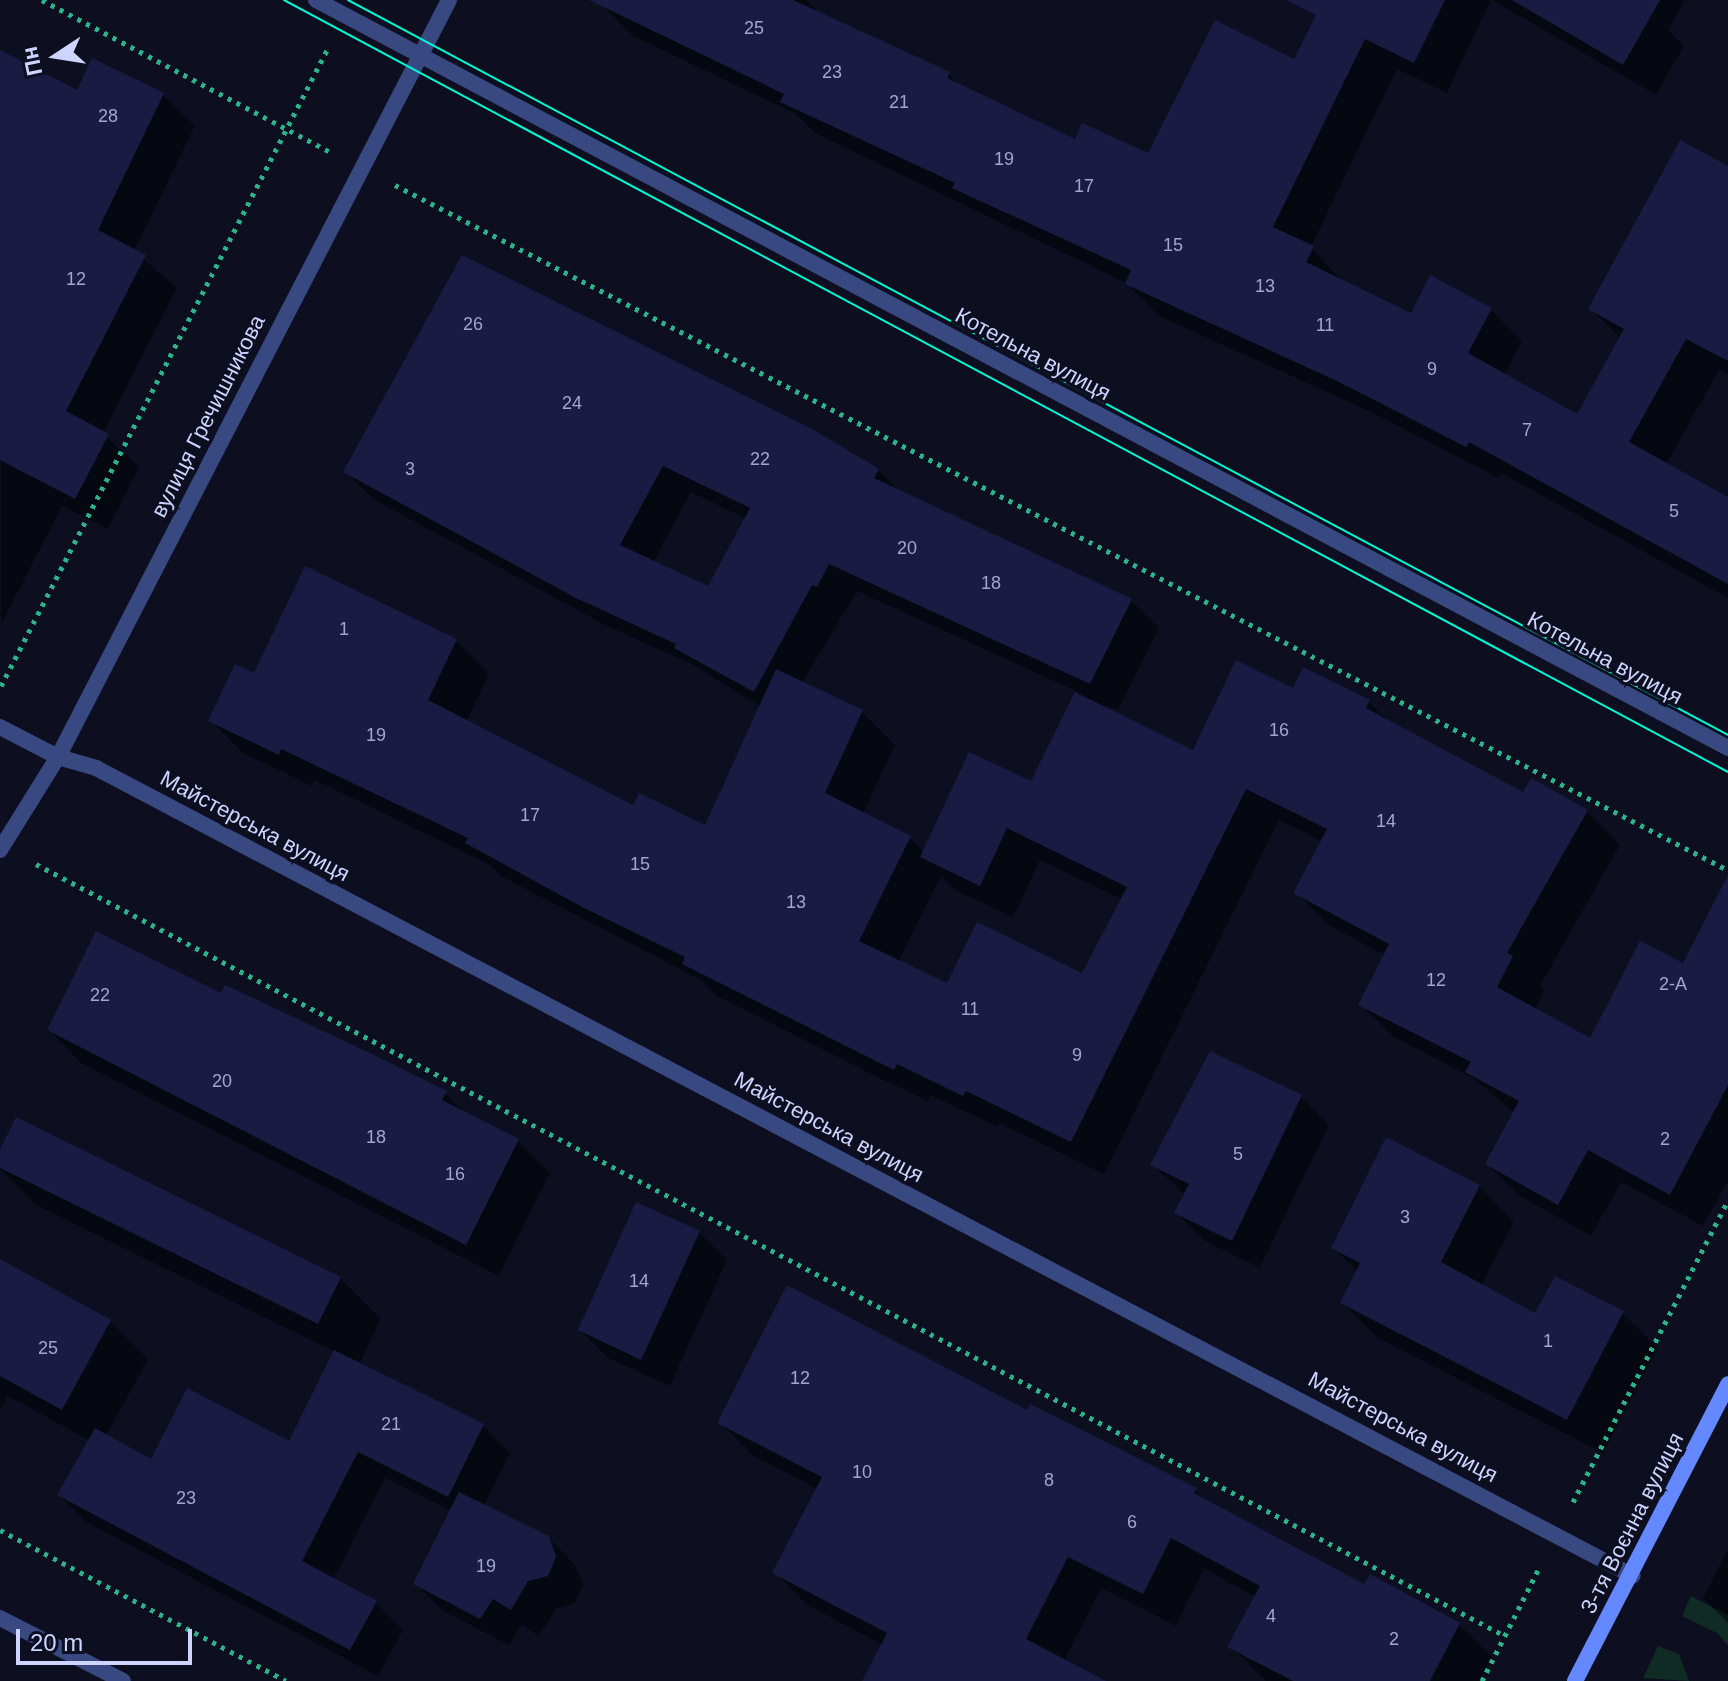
<!DOCTYPE html>
<meta charset="utf-8">
<style>
body{margin:0}
#map{position:relative;width:1728px;height:1681px;overflow:hidden;background:#0d0f21;font-family:Arial,sans-serif}
div>[style]{position:absolute}
.green>*{inset:0;background:#102b23}
.shadow>*{inset:0;background:#0007}
.building>*{inset:0;background:#191b42}
.path>*{height:5px;margin-top:-2.5px;transform-origin:0;background:repeating-linear-gradient(90deg,#2db388 0 4px,transparent 0 10px)}
.minor>*{height:16px;margin:-8px;padding:0 8px;transform-origin:8px;border-radius:8px;background:#384880}
.tertiary>*{height:16px;margin:-8px;padding:0 8px;transform-origin:8px;border-radius:8px;background:#384880}
.secondary>*{height:16px;margin:-8px;padding:0 8px;transform-origin:8px;border-radius:8px;background:#6488ff}
.tram>*{height:2px;margin:-1px;padding:0 1px;transform-origin:1px;border-radius:1px;background:#00f8d0}
span{translate:-50% -50%;white-space:nowrap;text-align:center;line-height:1.15;-webkit-text-stroke:7px #0d0f21;paint-order:stroke}
.number-label{font-size:18px;color:#a0a6d0}
.number-label span{-webkit-text-stroke-width:0}
.street-label{font-size:22px;color:#cdd4ff}
.north{position:absolute;left:16px;top:16px;width:80px;height:80px;-webkit-text-stroke:6px #0d0f21;paint-order:stroke;rotate:258deg;font-size:22px;font-weight:700;line-height:32px;text-align:center;color:#cdd4ff}
.north::after{content:'';display:block;margin:auto;width:28px;height:36px;background:#cdd4ff;clip-path:polygon(50% 0,100% 100%,50% 72%,0 100%)}
.scale{position:absolute;left:16px;top:1629px;width:176px;height:36px;box-sizing:border-box;border:4px solid #cdd4ff;border-top:0;padding-left:10px;font-size:24px;line-height:28px;white-space:nowrap;color:#cdd4ff;-webkit-text-stroke:6px #0d0f21;paint-order:stroke}
</style>
<div id="map">
<div class="green">
<i style="clip-path:polygon(1691px 1596px,1728px 1615px,1728px 1645px,1717px 1633px,1682px 1616px)"></i>
<i style="clip-path:polygon(1658px 1646px,1679px 1654px,1689px 1681px,1643px 1678px)"></i>
</div>
<div class="shadow">
<i style="clip-path:polygon(603px 0,806px 0,822px 16px,949px 74px,961px 87px,1076px 142px,1149px 156px,1295px 62px,1325px 0,1491px 0,1447px 93px,1397px 69px,1311px 247px,1343px 282px,1411px 315px,1490px 309px,1522px 341px,1504px 376px,1578px 417px,1621px 339px,1591px 309px,1728px 168px,1728px 375px,1719px 370px,1666px 465px,1728px 499px,1728px 598px,1501px 473px,1498px 478px,1373px 413px,1159px 316px,1126px 283px,815px 133px,796px 114px,633px 36px,601px 4px)"></i>
<i style="clip-path:polygon(1492px 0,1685px 0,1668px 30px,1684px 46px,1656px 95px)"></i>
<i style="clip-path:polygon(0 52px,78px 92px,163px 95px,195px 126px,134px 251px,177px 288px,103px 433px,139px 467px,108px 529px,62px 506px,1px 625px)"></i>
<i style="clip-path:polygon(evenodd,463px 257px,878px 470px,900px 492px,1131px 600px,1159px 628px,1118px 710px,1094px 703px,1193px 753px,1294px 690px,1369px 702px,1391px 724px,1524px 795px,1532px 780px,1587px 812px,1620px 845px,1540px 986px,1544px 990px,1535px 1010px,1591px 1040px,1684px 966px,1728px 902px,1728px 1181px,1703px 1226px,1621px 1182px,1591px 1236px,1520px 1196px,1487px 1164px,1515px 1113px,1473px 1078px,1394px 1037px,1361px 1005px,1386px 956px,1329px 925px,1296px 892px,1322px 842px,1279px 820px,1104px 1174px,999px 1123px,997px 1127px,931px 1095px,928px 1101px,887px 1082px,717px 996px,701px 980px,501px 876px,490px 865px,315px 780px,312px 786px,243px 753px,210px 720px,255px 676px,456px 641px,489px 674px,466px 722px,634px 808px,706px 828px,761px 707px,695px 666px,607px 626px,373px 499px,346px 472px,463px 257px,691px 492px,747px 519px,709px 589px,653px 563px,691px 492px,463px 257px,857px 591px,1078px 692px,1032px 784px,924px 852px,910px 838px,863px 814px,895px 745px,862px 712px,802px 683px,857px 591px,463px 257px,1040px 860px,1123px 900px,1083px 976px,948px 986px,898px 962px,941px 876px,955px 890px,1013px 917px,1040px 860px)"></i>
<i style="clip-path:polygon(222px 995px,445px 1093px,468px 1116px,518px 1141px,550px 1173px,499px 1276px,81px 1063px,49px 1030px)"></i>
<i style="clip-path:polygon(1301px 1097px,1329px 1125px,1260px 1268px,1205px 1241px,1177px 1213px,1185px 1195px,1153px 1165px)"></i>
<i style="clip-path:polygon(0 1154px,340px 1278px,381px 1319px,359px 1365px,483px 1426px,510px 1453px,484px 1506px,548px 1537px,576px 1566px,583px 1586px,575px 1603px,556px 1609px,539px 1636px,522px 1625px,509px 1645px,443px 1611px,415px 1583px,452px 1511px,385px 1478px,333px 1580px,376px 1603px,403px 1630px,378px 1676px,86px 1522px,59px 1495px,90px 1441px,8px 1396px,0 1410px,0 1261px,110px 1321px,148px 1359px,106px 1436px,152px 1462px,290px 1443px,335px 1352px,36px 1205px,0 1169px)"></i>
<i style="clip-path:polygon(1479px 1186px,1514px 1222px,1481px 1286px,1536px 1316px,1622px 1313px,1658px 1348px,1603px 1453px,1378px 1338px,1343px 1303px,1358px 1272px,1333px 1248px)"></i>
<i style="clip-path:polygon(699px 1232px,727px 1260px,670px 1386px,608px 1358px,580px 1330px)"></i>
<i style="clip-path:polygon(1028px 1412px,1195px 1490px,1210px 1504px,1365px 1587px,1459px 1624px,1492px 1657px,1479px 1681px,1266px 1681px,1230px 1646px,1256px 1597px,1204px 1569px,1176px 1626px,1101px 1588px,1064px 1661px,1092px 1681px,864px 1681px,883px 1645px,807px 1605px,775px 1572px,818px 1489px,752px 1455px,720px 1422px)"></i>
<i style="clip-path:polygon(1728px 1549px,1728px 1623px,1703px 1598px)"></i>
</div>
<div class="building">
<i style="clip-path:polygon(589px 0,793px 0,950px 72px,947px 78px,1075px 139px,1082px 123px,1148px 153px,1215px 20px,1294px 59px,1316px 15px,1286px 0,1445px 0,1414px 63px,1365px 39px,1273px 227px,1314px 246px,1306px 262px,1411px 313px,1430px 275px,1492px 308px,1468px 353px,1577px 414px,1624px 329px,1588px 309px,1680px 140px,1728px 166px,1728px 361px,1686px 339px,1629px 442px,1728px 497px,1728px 584px,1469px 442px,1466px 447px,1339px 382px,1125px 284px,1131px 270px,952px 188px,955px 183px,780px 102px,784px 94px)"></i>
<i style="clip-path:polygon(1512px 0,1660px 0,1623px 65px)"></i>
<i style="clip-path:polygon(0 50px,77px 90px,92px 58px,164px 93px,98px 230px,146px 255px,66px 411px,109px 434px,75px 499px,0 460px)"></i>
<i style="clip-path:polygon(evenodd,462px 255px,812px 429px,879px 469px,874px 478px,1132px 599px,1090px 684px,829px 564px,817px 587px,812px 585px,754px 692px,674px 648px,676px 644px,576px 598px,343px 472px,462px 255px,663px 466px,750px 508px,708px 586px,620px 545px,663px 466px)"></i>
<i style="clip-path:polygon(305px 566px,457px 639px,428px 700px,633px 805px,639px 793px,705px 825px,776px 669px,863px 710px,825px 793px,911px 836px,859px 941px,947px 983px,977px 922px,1082px 973px,1127px 887px,1007px 828px,980px 886px,920px 857px,969px 752px,1031px 781px,1075px 692px,1193px 750px,1236px 660px,1293px 688px,1303px 667px,1370px 700px,1366px 708px,1523px 792px,1531px 778px,1588px 810px,1507px 953px,1513px 956px,1497px 987px,1590px 1038px,1640px 941px,1683px 963px,1728px 875px,1728px 1085px,1670px 1195px,1588px 1150px,1558px 1205px,1485px 1164px,1519px 1101px,1465px 1072px,1471px 1062px,1358px 1005px,1389px 944px,1293px 893px,1327px 829px,1246px 789px,1071px 1142px,966px 1091px,963px 1096px,897px 1064px,894px 1070px,682px 964px,685px 957px,584px 908px,465px 843px,468px 838px,281px 749px,279px 755px,208px 721px,235px 664px,254px 673px)"></i>
<i style="clip-path:polygon(96px 931px,221px 993px,225px 985px,370px 1053px,447px 1091px,442px 1100px,519px 1139px,466px 1245px,47px 1030px)"></i>
<i style="clip-path:polygon(1210px 1051px,1302px 1095px,1232px 1241px,1174px 1213px,1189px 1184px,1150px 1165px)"></i>
<i style="clip-path:polygon(16px 1117px,341px 1277px,318px 1324px,0 1168px,0 1149px)"></i>
<i style="clip-path:polygon(1386px 1137px,1480px 1185px,1441px 1262px,1535px 1313px,1555px 1276px,1624px 1311px,1567px 1420px,1340px 1303px,1360px 1263px,1331px 1248px)"></i>
<i style="clip-path:polygon(636px 1202px,700px 1231px,641px 1360px,578px 1330px)"></i>
<i style="clip-path:polygon(0 1259px,111px 1320px,62px 1410px,0 1376px)"></i>
<i style="clip-path:polygon(787px 1285px,1027px 1410px,1030px 1404px,1197px 1488px,1194px 1493px,1364px 1584px,1370px 1574px,1460px 1623px,1430px 1681px,1293px 1681px,1227px 1647px,1260px 1586px,1171px 1538px,1143px 1594px,1068px 1557px,1026px 1639px,1106px 1681px,862px 1681px,887px 1633px,772px 1573px,822px 1477px,717px 1423px)"></i>
<i style="clip-path:polygon(334px 1350px,484px 1424px,448px 1497px,358px 1452px,302px 1561px,377px 1601px,350px 1650px,57px 1495px,95px 1428px,151px 1459px,187px 1388px,289px 1441px)"></i>
<i style="clip-path:polygon(459px 1492px,549px 1536px,556px 1557px,548px 1576px,528px 1581px,511px 1610px,493px 1599px,480px 1619px,413px 1584px)"></i>
</div>
<div class="path">
<i style="left:42px;top:0;width:324px;rotate:27.8deg"></i>
<i style="left:395px;top:185px;width:1499px;rotate:27.2deg"></i>
<i style="left:1px;top:686px;width:715px;rotate:-62.86deg"></i>
<i style="left:36px;top:864px;width:1660px;rotate:27.72deg"></i>
<i style="left:1573px;top:1502px;width:339px;rotate:-62.8deg"></i>
<i style="left:0;top:1530px;width:323px;rotate:27.8deg"></i>
<i style="left:1482px;top:1681px;width:127px;rotate:-63.2deg"></i>
</div>
<div class="minor">
<i style="left:316px;top:0;width:1598px;rotate:27.91deg"></i>
<i style="left:0;top:727px;width:65px;rotate:27.3deg"></i>
<i style="left:58px;top:757px;width:40px;rotate:16deg"></i>
<i style="left:96px;top:768px;width:1736px;rotate:27.73deg"></i>
<i style="left:0;top:850px;width:110px;rotate:-58.1deg"></i>
<i style="left:58px;top:757px;width:852px;rotate:-62.68deg"></i>
</div>
<div class="tertiary">
<i style="left:0;top:1618px;width:138px;rotate:27.1deg"></i>
</div>
<div class="secondary">
<i style="left:1575px;top:1681px;width:334px;rotate:-62.7deg"></i>
</div>
<div class="tram">
<i style="left:284px;top:0;width:1637px;rotate:28.13deg"></i>
<i style="left:348px;top:0;width:1564px;rotate:28.04deg"></i>
</div>
<div class="number-label">
<span style="left:754px;top:28px">25</span>
<span style="left:832px;top:72px">23</span>
<span style="left:899px;top:102px">21</span>
<span style="left:108px;top:116px">28</span>
<span style="left:1004px;top:159px">19</span>
<span style="left:1084px;top:186px">17</span>
<span style="left:1173px;top:245px">15</span>
<span style="left:76px;top:279px">12</span>
<span style="left:1265px;top:286px">13</span>
<span style="left:473px;top:324px">26</span>
<span style="left:1325px;top:325px">11</span>
<span style="left:1432px;top:369px">9</span>
<span style="left:572px;top:403px">24</span>
<span style="left:1527px;top:430px">7</span>
<span style="left:760px;top:459px">22</span>
<span style="left:410px;top:469px">3</span>
<span style="left:1674px;top:511px">5</span>
<span style="left:907px;top:548px">20</span>
<span style="left:991px;top:583px">18</span>
<span style="left:344px;top:629px">1</span>
<span style="left:1279px;top:730px">16</span>
<span style="left:376px;top:735px">19</span>
<span style="left:530px;top:815px">17</span>
<span style="left:1386px;top:821px">14</span>
<span style="left:640px;top:864px">15</span>
<span style="left:796px;top:902px">13</span>
<span style="left:1436px;top:980px">12</span>
<span style="left:1673px;top:984px">2-А</span>
<span style="left:100px;top:995px">22</span>
<span style="left:970px;top:1009px">11</span>
<span style="left:1077px;top:1055px">9</span>
<span style="left:222px;top:1081px">20</span>
<span style="left:376px;top:1137px">18</span>
<span style="left:1665px;top:1139px">2</span>
<span style="left:1238px;top:1154px">5</span>
<span style="left:455px;top:1174px">16</span>
<span style="left:1405px;top:1217px">3</span>
<span style="left:639px;top:1281px">14</span>
<span style="left:1548px;top:1341px">1</span>
<span style="left:48px;top:1348px">25</span>
<span style="left:800px;top:1378px">12</span>
<span style="left:391px;top:1424px">21</span>
<span style="left:862px;top:1472px">10</span>
<span style="left:1049px;top:1480px">8</span>
<span style="left:186px;top:1498px">23</span>
<span style="left:1132px;top:1522px">6</span>
<span style="left:486px;top:1566px">19</span>
<span style="left:1271px;top:1616px">4</span>
<span style="left:1394px;top:1639px">2</span>
</div>
<div class="street-label">
<span style="left:1033px;top:354px;rotate:28deg">Котельна вулиця</span>
<span style="left:208px;top:416px;rotate:-63deg">вулиця Гречишникова</span>
<span style="left:1605px;top:658px;rotate:28deg">Котельна вулиця</span>
<span style="left:255px;top:826px;rotate:28deg">Майстерська вулиця</span>
<span style="left:829px;top:1127px;rotate:28deg">Майстерська вулиця</span>
<span style="left:1403px;top:1427px;rotate:28deg">Майстерська вулиця</span>
<span style="left:1632px;top:1523px;rotate:-63deg">3-тя Воєнна вулиця</span>
</div>
<div class="north">Пн</div>
<div class="scale">20 m</div>
</div>
